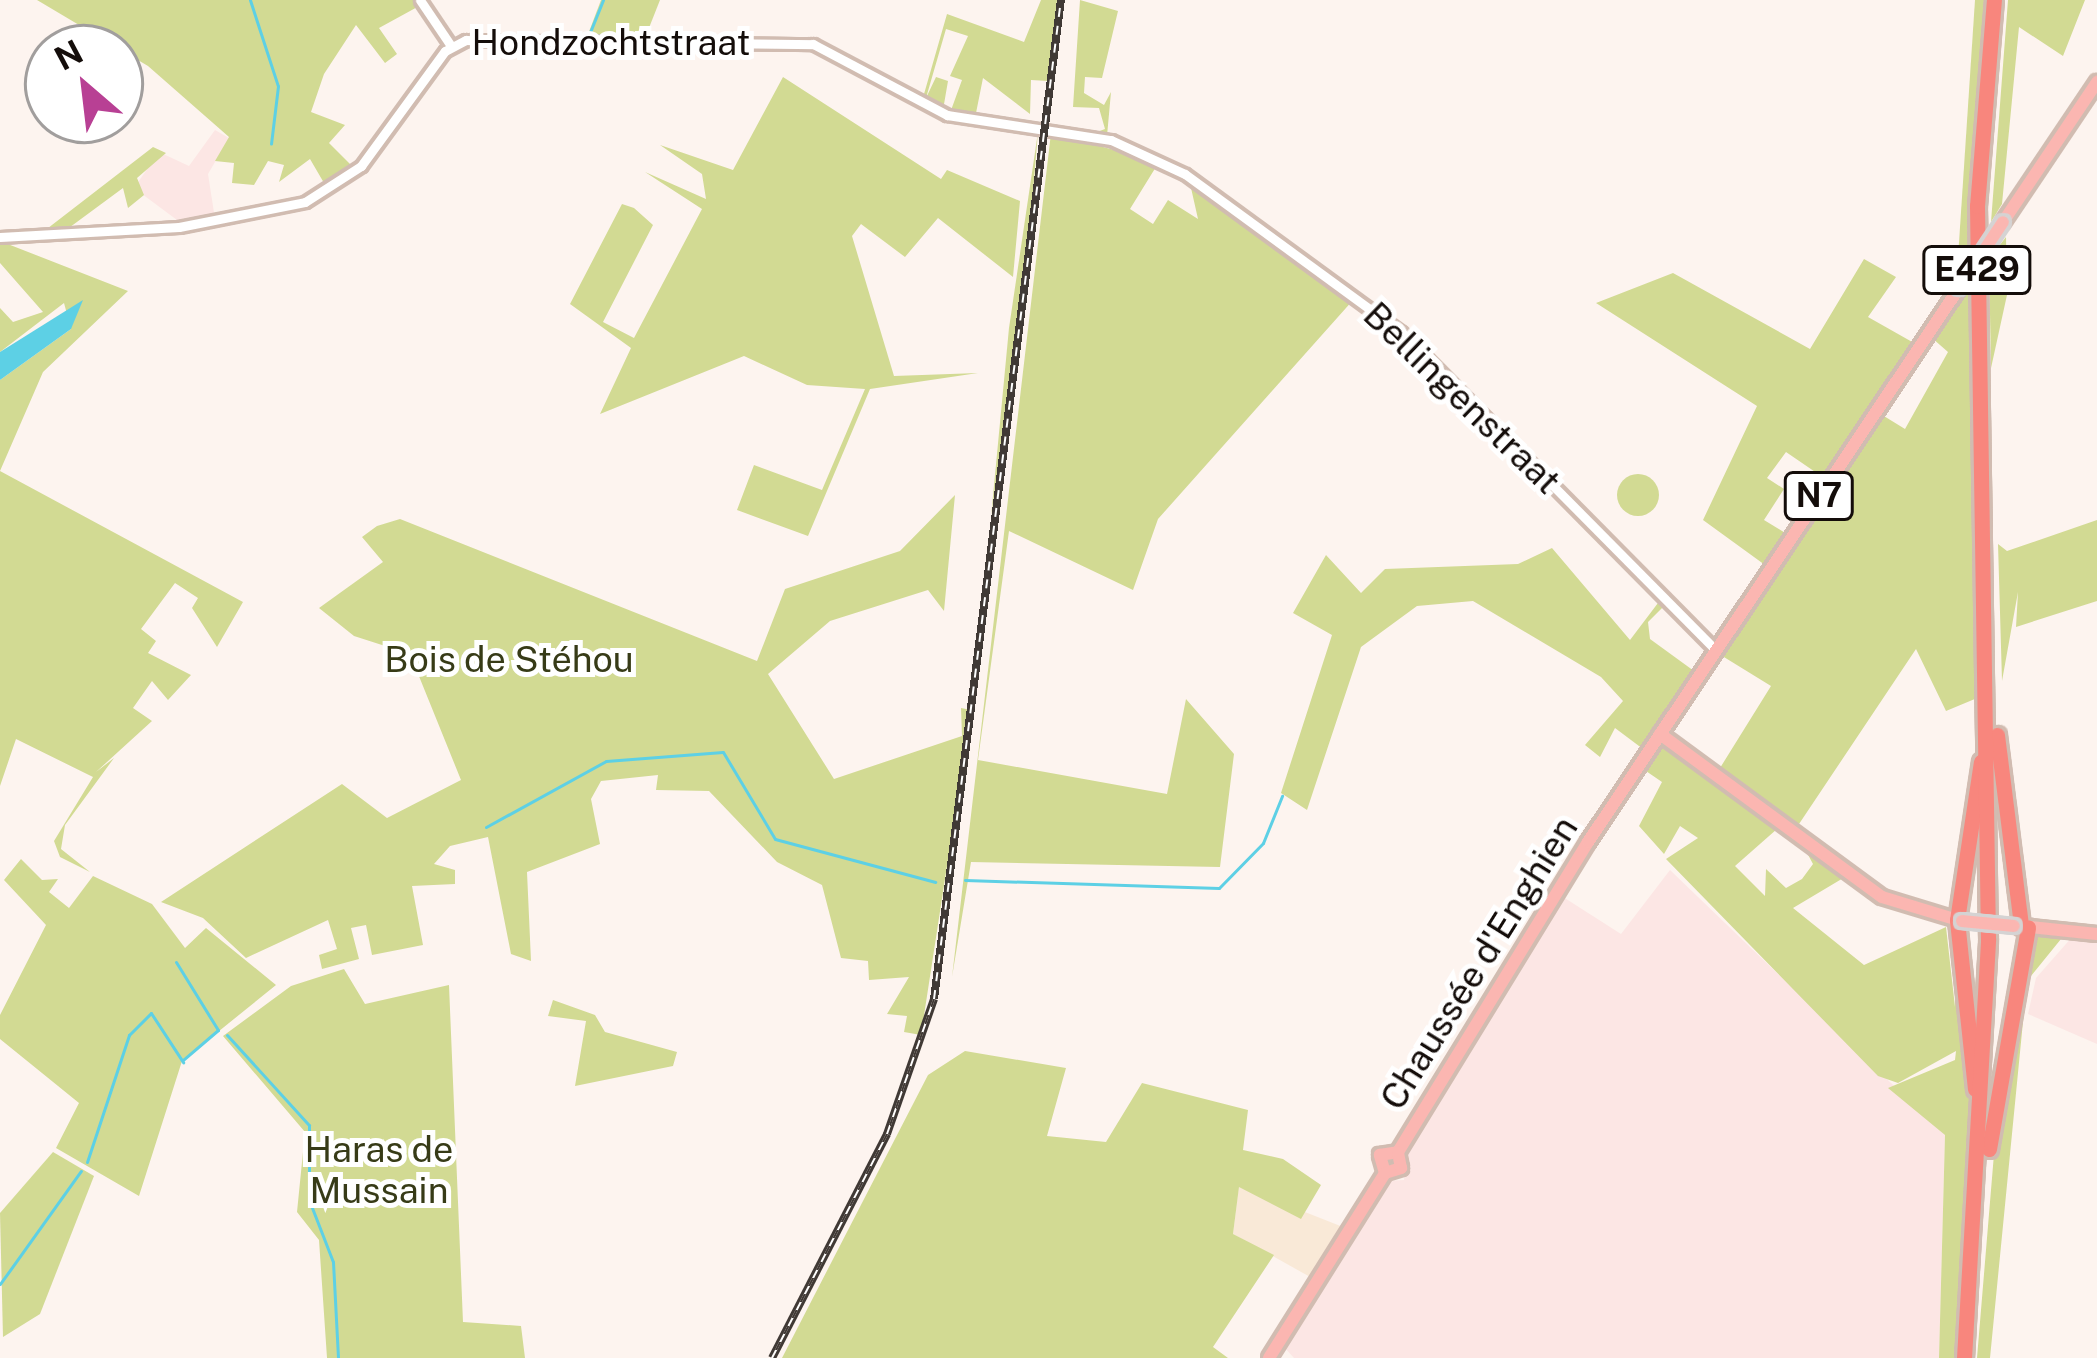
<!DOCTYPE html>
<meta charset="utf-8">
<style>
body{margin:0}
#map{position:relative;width:2097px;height:1358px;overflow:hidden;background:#fdf4ef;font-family:"Public Sans",sans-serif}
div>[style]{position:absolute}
.commercial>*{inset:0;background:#f9e9d7}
.industrial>*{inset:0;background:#fce6e4}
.green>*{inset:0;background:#d2da93}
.round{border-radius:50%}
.water>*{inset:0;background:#5dd0e5}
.stream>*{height:3px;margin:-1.5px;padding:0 1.5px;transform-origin:1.5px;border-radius:1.5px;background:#5dd0e5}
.roads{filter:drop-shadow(3px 0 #d1bcb1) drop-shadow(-3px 0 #d1bcb1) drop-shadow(0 3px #d1bcb1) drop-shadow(0 -3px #d1bcb1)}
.minor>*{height:9px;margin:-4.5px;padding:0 4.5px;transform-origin:4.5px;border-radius:4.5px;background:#fff}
.major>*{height:12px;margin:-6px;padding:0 6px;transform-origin:6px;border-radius:6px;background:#fbb6b1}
.highway>*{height:15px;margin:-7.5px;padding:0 7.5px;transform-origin:7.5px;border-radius:7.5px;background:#f8867d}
.rail>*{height:8px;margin-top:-4px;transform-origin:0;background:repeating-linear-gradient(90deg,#fff 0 9px,#403935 0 18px);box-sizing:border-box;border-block:3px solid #403935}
.bridges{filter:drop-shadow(3px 0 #d5d3d3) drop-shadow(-3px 0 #d5d3d3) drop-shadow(0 3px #d5d3d3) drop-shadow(0 -3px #d5d3d3)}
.major-bridge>*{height:12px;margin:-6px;padding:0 6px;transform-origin:6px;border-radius:6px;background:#fbb6b1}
span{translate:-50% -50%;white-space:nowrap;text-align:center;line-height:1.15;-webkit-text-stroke:10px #fff;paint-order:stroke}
.shield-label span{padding:3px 9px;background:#fff;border:3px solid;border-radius:9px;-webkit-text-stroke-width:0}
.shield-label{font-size:33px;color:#140d0a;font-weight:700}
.street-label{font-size:36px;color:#140d0a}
.park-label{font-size:36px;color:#373b17}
.north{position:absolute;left:24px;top:24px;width:120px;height:120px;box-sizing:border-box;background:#fff;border:3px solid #a19e9d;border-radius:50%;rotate:332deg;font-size:33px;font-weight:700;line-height:48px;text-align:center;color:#140d0a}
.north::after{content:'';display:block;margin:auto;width:42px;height:54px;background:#b84094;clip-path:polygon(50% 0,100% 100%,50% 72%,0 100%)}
</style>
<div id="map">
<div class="commercial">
<i style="clip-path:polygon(1239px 1186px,1343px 1227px,1312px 1278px,1233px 1234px)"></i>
</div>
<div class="industrial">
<i style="clip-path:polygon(215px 130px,229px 138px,208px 174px,215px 219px,181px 223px,134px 188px,159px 152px,189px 166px)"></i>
<i style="clip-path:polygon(1670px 870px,1945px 1135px,1939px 1358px,1294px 1358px,1284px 1347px,1386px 1181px,1404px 1180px,1407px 1148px,1560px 895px,1621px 934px)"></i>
<i style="clip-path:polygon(2073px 936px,2097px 939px,2097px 1044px,2028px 1014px,2036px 978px)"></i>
</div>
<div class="green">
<i style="clip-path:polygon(37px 0,418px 0,421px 5px,379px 28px,397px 54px,385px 63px,356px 25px,324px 74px,311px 112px,345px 125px,329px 143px,354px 168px,324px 183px,310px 159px,279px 182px,284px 165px,268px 161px,254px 185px,232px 183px,234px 163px,215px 161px,229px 137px,148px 66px)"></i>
<i style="clip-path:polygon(601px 0,660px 0,645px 38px,587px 37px)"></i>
<i style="clip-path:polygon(1041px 0,1057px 0,1048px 81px,1031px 80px,1030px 114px,983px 78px,975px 118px,950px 113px,962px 80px,950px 76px,968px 36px,946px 29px,926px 98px,936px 77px,948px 81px,943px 110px,922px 101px,947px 14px,1024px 42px)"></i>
<i style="clip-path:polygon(1080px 0,1118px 11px,1102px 78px,1085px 77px,1084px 93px,1104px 105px,1111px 92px,1107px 136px,1094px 133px,1105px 129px,1099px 108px,1073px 107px)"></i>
<i style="clip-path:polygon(1975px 0,1988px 0,1971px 249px,1957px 273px)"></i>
<i style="clip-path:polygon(2008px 0,2085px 0,2063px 56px,2019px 27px,2002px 204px,1991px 222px)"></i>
<i style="clip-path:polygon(783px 77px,941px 179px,947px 170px,1020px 201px,1013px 277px,938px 218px,905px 257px,861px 224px,852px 236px,894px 376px,978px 373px,870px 389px,808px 536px,737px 510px,754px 465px,822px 490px,865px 389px,807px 385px,744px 356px,600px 414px,631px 348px,570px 304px,622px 204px,634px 208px,653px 225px,603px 322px,634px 338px,702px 209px,645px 172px,706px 199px,702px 174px,660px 145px,733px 170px)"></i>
<i style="clip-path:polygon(1038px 132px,1027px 265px,991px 517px,1009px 328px)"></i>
<i style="clip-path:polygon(1051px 133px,1159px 162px,1130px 209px,1153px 224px,1168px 200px,1198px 219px,1189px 179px,1354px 299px,1158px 519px,1133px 590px,1009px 531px,978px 760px,1167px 794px,1186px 699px,1234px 754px,1220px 867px,971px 862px,952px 977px)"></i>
<i style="clip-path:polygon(153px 147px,166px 153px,137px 178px,144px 195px,128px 208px,123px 188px,62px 233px,39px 235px)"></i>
<i style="clip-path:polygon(2006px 237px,2007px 295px,1991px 368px,1989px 259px)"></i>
<i style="clip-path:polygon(0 241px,128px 291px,43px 372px,0 471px,243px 602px,217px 647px,192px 608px,198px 598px,175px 583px,141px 629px,156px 641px,148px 653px,191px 675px,168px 700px,152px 681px,133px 708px,152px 721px,96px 772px,114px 758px,65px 825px,61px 849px,90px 872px,60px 857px,54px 841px,93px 777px,16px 739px,0 786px,0 380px,71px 329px,64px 303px,0 352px,0 308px,13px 322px,43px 312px,0 263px)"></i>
<i style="clip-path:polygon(1864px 259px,1896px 277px,1868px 317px,1914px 343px,1824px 478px,1786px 452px,1767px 478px,1784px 489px,1764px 520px,1787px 534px,1765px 565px,1703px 520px,1757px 406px,1596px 303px,1673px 273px,1810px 349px)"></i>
<i style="clip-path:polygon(1972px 286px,1982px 696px,1946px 711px,1916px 649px,1797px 827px,1720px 768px,1771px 686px,1719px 654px,1879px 413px,1905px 429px,1948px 352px,1932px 338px)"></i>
<i class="round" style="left:1617px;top:474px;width:42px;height:42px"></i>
<i style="clip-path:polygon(955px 495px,944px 611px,928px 590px,830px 621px,768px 674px,834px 779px,962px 736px,961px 708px,971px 710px,921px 1035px,904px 1032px,907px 1016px,887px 1014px,909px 977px,869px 980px,868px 961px,841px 958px,822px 885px,777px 862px,709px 791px,656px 790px,658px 775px,601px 781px,591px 799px,600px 844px,527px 872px,531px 961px,511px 954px,488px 837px,450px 846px,434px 864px,455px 870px,455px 884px,412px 886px,423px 945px,372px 955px,366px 925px,351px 928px,359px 959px,322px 969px,319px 955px,337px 949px,328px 920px,246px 958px,203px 918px,161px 902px,342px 784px,387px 818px,461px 780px,410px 654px,354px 636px,319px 608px,383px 562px,362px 537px,377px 526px,400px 519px,757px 661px,785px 589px,900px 551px)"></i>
<i style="clip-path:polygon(2097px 520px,2097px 601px,2016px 627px,2018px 592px,2002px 681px,1998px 544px,2007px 551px)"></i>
<i style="clip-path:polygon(1552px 548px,1630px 640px,1661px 599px,1687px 625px,1663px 607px,1648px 622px,1650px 639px,1694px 671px,1643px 749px,1615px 728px,1600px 757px,1585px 745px,1623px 701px,1601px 677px,1473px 601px,1417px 606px,1361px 647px,1307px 810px,1281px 793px,1332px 635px,1293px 613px,1326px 555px,1361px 593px,1385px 569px,1518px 564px)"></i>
<i style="clip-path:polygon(1664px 747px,1777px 829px,1735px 866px,1765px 896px,1766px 869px,1786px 888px,1802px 879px,1813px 864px,1805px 849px,1845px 877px,1793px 908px,1864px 965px,1946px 927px,1955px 1007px,1957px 936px,1975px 1132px,1957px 1358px,1939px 1358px,1945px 1135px,1888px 1088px,1955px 1060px,1956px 1051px,1898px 1083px,1878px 1076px,1666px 859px,1698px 838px,1680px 826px,1664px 854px,1639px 826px,1662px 782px,1643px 769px)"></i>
<i style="clip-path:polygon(21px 859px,42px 880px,58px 879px,49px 892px,69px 908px,93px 876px,152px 904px,185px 948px,206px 928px,276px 985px,182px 1061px,139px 1196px,56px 1148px,79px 1103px,0 1039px,0 1015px,46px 925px,4px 880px)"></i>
<i style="clip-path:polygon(2054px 934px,2061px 939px,2027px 981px,1990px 1358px,1977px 1358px,1997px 1118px,2029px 936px)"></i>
<i style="clip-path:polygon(344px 969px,365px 1004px,449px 985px,463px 1322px,521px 1326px,525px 1358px,327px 1358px,319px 1240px,297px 1212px,305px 1132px,223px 1036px,291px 986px)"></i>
<i style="clip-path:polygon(553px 1000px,595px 1015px,605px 1032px,677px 1052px,673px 1066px,575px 1086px,586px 1021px,548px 1016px)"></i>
<i style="clip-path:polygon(965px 1051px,1066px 1068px,1047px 1136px,1106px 1142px,1142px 1083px,1248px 1110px,1243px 1150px,1283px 1159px,1321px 1185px,1301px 1219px,1239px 1187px,1233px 1234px,1274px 1255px,1213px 1347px,1228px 1358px,782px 1358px,928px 1075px)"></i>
<i style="clip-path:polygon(53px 1152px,94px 1176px,40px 1314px,3px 1337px,0 1213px)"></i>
</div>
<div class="water">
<i style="clip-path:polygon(83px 300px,71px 329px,0 380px,0 352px)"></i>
</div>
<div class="stream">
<i style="left:250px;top:0;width:90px;rotate:72deg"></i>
<i style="left:278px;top:86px;width:58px;rotate:96.9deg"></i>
<i style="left:603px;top:0;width:38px;rotate:112deg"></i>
<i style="left:589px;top:35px;width:108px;rotate:1.6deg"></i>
<i style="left:511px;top:36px;width:76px;rotate:-0.8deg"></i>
<i style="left:486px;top:827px;width:137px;rotate:-28.8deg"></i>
<i style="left:606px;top:761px;width:117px;rotate:-4.4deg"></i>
<i style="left:723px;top:752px;width:101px;rotate:59.1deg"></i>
<i style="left:775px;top:839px;width:166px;rotate:15deg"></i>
<i style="left:965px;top:880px;width:254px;rotate:1.8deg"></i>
<i style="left:1219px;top:888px;width:63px;rotate:-45.6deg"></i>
<i style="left:1263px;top:843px;width:51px;rotate:-68deg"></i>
<i style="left:176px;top:962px;width:80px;rotate:58.3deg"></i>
<i style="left:218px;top:1030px;width:46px;rotate:139.4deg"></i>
<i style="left:227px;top:1035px;width:122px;rotate:47.7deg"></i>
<i style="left:309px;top:1125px;width:75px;rotate:90deg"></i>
<i style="left:309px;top:1200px;width:66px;rotate:68.8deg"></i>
<i style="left:333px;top:1262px;width:96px;rotate:87deg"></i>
<i style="left:87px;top:1162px;width:134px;rotate:-71.7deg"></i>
<i style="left:129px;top:1035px;width:31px;rotate:-45deg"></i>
<i style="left:151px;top:1013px;width:59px;rotate:56.9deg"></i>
<i style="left:0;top:1284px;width:139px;rotate:-54.4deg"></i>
</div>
<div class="roads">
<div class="minor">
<i style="left:420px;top:0;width:55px;rotate:56deg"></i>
<i style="left:0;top:237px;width:179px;rotate:-3.2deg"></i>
<i style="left:179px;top:227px;width:128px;rotate:-11.2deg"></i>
<i style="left:305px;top:202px;width:67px;rotate:-32.7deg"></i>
<i style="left:361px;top:166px;width:142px;rotate:-53.9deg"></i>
<i style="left:445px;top:51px;width:24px;rotate:-28deg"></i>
<i style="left:466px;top:40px;width:347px;rotate:0.7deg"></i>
<i style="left:813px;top:44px;width:152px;rotate:27.9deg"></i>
<i style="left:947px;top:115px;width:166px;rotate:8.7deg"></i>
<i style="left:1111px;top:140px;width:81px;rotate:24.7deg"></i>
<i style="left:1185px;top:174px;width:268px;rotate:36.2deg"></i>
<i style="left:1401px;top:332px;width:448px;rotate:45.3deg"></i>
</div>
<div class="major">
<i style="left:2003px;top:222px;width:169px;rotate:-56.1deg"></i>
<i style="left:1660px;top:734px;width:275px;rotate:36.3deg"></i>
<i style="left:1882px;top:897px;width:83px;rotate:16.9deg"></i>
<i style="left:2021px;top:926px;width:76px;rotate:6deg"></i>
<i style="left:1398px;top:1152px;width:364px;rotate:-58.5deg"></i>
<i style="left:1588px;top:842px;width:667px;rotate:-56.19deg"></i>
<i style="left:1385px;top:1173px;width:19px;rotate:-106deg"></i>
<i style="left:1380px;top:1155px;width:18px;rotate:-9deg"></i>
<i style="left:1269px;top:1358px;width:218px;rotate:-57.9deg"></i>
<i style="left:1385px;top:1173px;width:17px;rotate:-17deg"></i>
<i style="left:1401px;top:1168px;width:16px;rotate:-101deg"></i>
</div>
<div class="highway">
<i style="left:1997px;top:735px;width:193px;rotate:82.8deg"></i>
<i style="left:1975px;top:1089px;width:170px;rotate:-96.1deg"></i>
<i style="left:1957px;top:920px;width:160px;rotate:-81.4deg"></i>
<i style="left:1989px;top:1149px;width:225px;rotate:-80deg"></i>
<i style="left:1964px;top:1358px;width:420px;rotate:-86.7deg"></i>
<i style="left:1988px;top:939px;width:733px;rotate:-90.86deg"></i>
<i style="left:1977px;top:206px;width:207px;rotate:-85.3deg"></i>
</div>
</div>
<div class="rail">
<i style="left:772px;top:1358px;width:252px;rotate:-62.8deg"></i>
<i style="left:887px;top:1134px;width:143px;rotate:-70.8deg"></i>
<i style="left:934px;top:999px;width:1007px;rotate:-82.76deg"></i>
</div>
<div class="bridges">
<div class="major-bridge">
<i style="left:1959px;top:288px;width:79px;rotate:-56.3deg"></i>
<i style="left:1962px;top:921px;width:52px;rotate:5.5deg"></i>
</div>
</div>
<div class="shield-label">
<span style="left:1977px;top:270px">E429</span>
<span style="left:1819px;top:496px">N7</span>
</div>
<div class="street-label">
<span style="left:611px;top:43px">Hondzochtstraat</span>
<span style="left:1462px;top:398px;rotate:44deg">Bellingenstraat</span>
<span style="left:1479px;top:963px;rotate:-58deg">Chaussée d'Enghien</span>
</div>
<div class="park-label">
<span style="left:509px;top:660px">Bois de Stéhou</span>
<span style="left:379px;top:1170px">Haras de<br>Mussain</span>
</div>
<div class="north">N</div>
</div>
